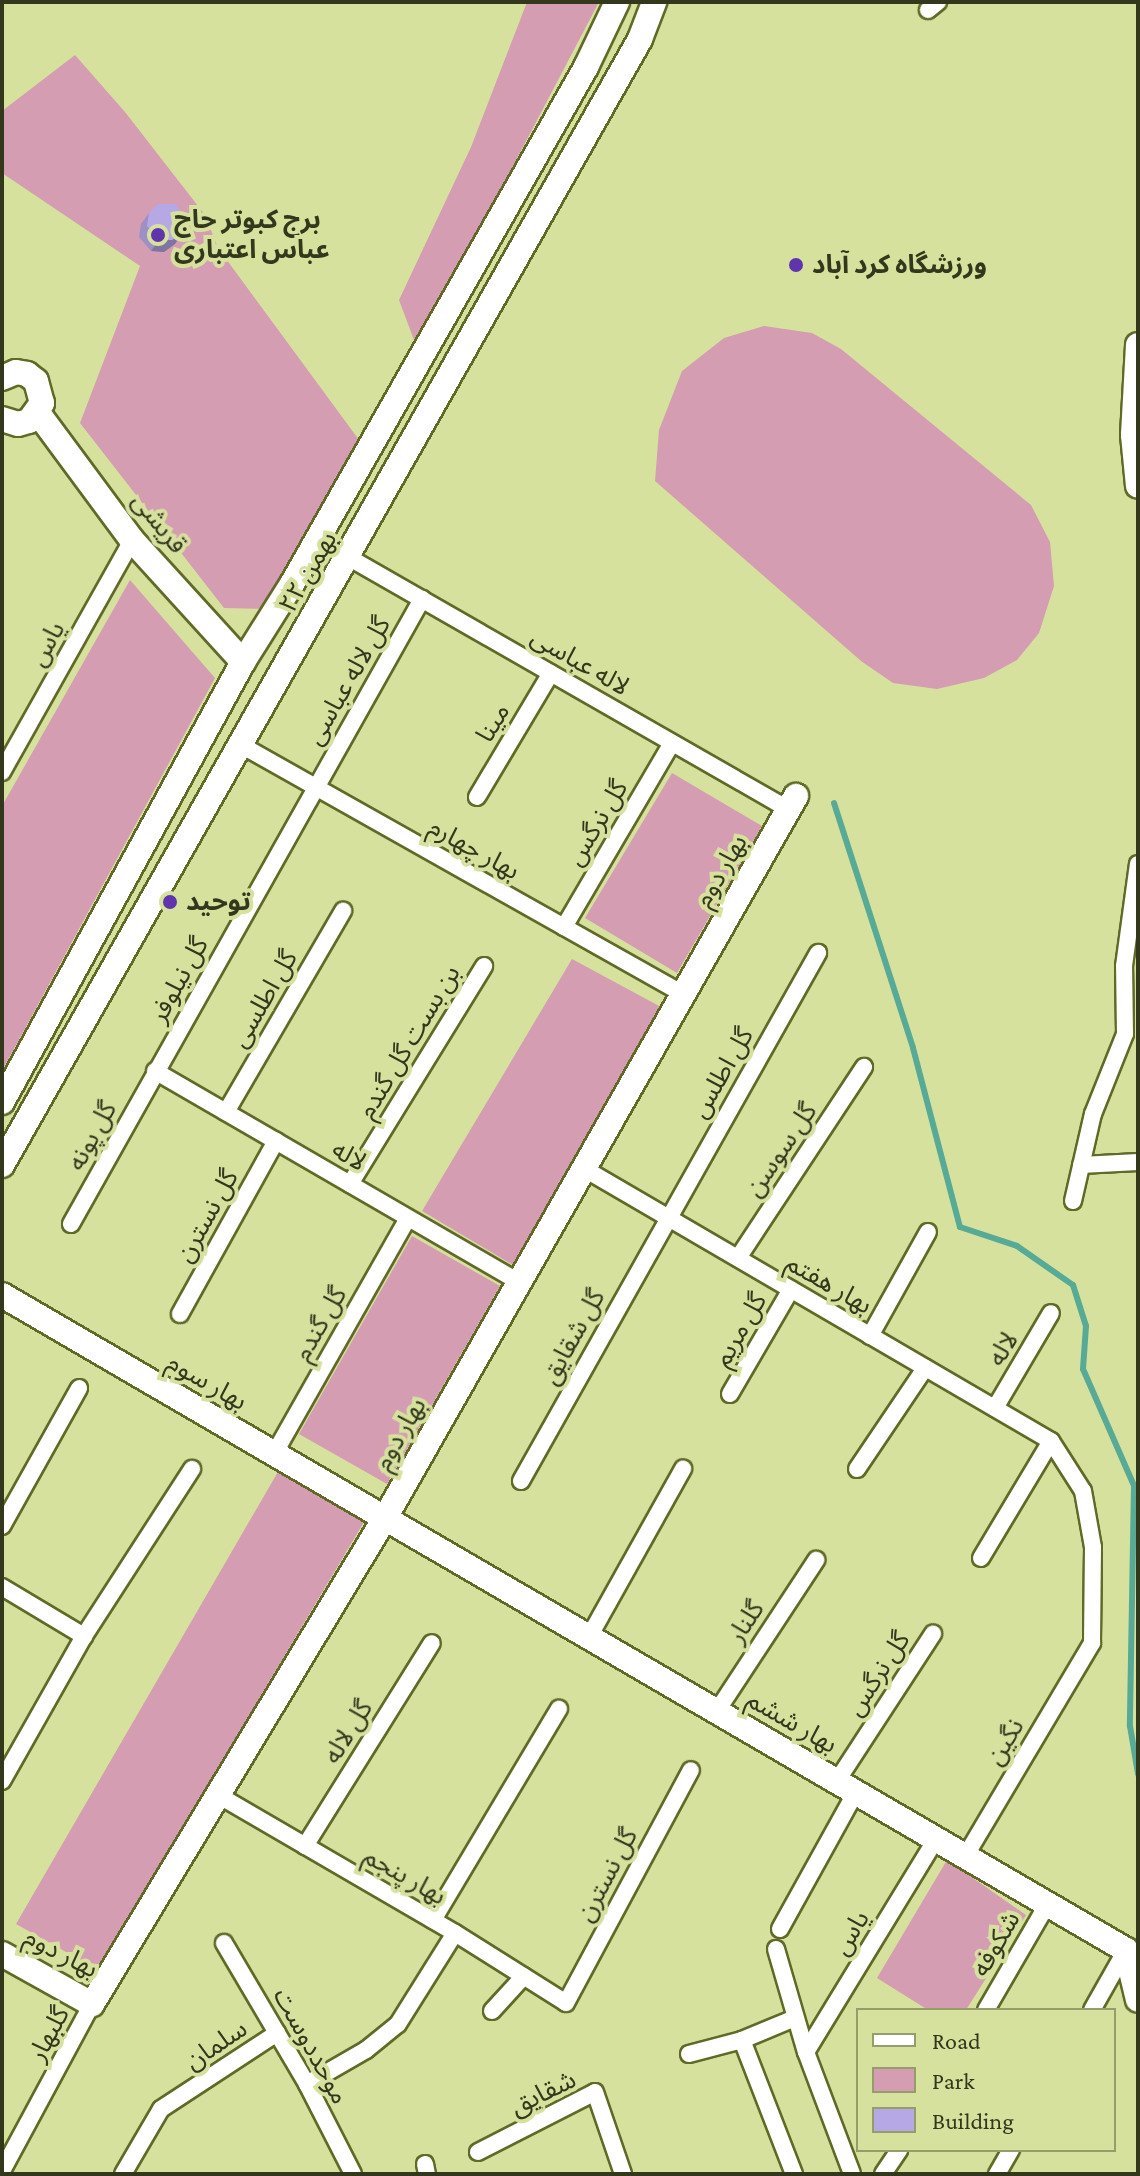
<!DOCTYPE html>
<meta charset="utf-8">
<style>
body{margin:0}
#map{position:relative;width:1140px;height:2176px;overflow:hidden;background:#d7e19e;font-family:"Crimson Pro","Noto Sans Arabic",serif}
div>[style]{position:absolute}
.green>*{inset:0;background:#d49db1}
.stream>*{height:6px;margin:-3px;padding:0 3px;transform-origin:3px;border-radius:3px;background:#57ab96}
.roads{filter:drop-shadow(2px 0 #616927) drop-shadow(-2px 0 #616927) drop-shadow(0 2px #616927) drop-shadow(0 -2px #616927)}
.street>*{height:16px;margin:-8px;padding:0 8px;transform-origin:8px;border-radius:8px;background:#fff}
.secondary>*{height:24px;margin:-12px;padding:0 12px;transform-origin:12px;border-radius:12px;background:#fff}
.wall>*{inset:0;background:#9d90c5}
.shaded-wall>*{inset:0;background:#7f75a0}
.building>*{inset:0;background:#b6a7e5}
.dots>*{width:22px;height:22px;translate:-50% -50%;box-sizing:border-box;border:4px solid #d7e19e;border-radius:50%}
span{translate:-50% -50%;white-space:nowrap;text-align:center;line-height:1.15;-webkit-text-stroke:8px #d7e19e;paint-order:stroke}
.poi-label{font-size:26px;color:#33371c;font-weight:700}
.left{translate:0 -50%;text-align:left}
.street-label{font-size:26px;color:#33371c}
.frame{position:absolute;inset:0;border:4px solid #33371c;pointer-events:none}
.legend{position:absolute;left:856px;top:2008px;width:260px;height:144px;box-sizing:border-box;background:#d7e19e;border:2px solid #959d6a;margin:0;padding:10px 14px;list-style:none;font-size:24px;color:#33371c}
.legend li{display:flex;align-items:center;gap:16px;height:40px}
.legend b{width:40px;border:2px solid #959d6a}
</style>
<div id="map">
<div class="green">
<i style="clip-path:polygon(527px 2px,599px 2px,470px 248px,414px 340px,399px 300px,471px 147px)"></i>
<i style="clip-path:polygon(75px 55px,125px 112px,205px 215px,218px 248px,362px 444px,270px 609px,224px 608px,80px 423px,140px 266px,2px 173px,2px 111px)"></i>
<i style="clip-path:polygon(764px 326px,812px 333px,841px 349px,1031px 505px,1050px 542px,1054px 586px,1039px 633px,1017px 660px,984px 678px,937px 689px,893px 683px,861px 661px,655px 481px,659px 430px,682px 371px,724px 338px)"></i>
<i style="clip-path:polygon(130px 580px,215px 678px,2px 1071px,2px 806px)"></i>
<i style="clip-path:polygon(672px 773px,762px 826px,677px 973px,585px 918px)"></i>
<i style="clip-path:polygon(572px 959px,661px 1007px,513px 1265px,422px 1211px)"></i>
<i style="clip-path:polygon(412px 1236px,500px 1286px,387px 1484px,299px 1434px)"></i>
<i style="clip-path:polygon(279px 1470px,364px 1522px,98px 1970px,16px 1924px)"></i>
<i style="clip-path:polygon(947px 1860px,1026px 1915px,966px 2010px,928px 2010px,877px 1978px)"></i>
</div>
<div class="stream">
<i style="left:834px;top:803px;width:257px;rotate:72.1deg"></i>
<i style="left:913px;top:1048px;width:185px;rotate:75.3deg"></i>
<i style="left:960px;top:1227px;width:60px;rotate:18.4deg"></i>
<i style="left:1017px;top:1246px;width:68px;rotate:34.9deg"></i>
<i style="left:1073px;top:1285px;width:43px;rotate:72.4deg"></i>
<i style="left:1086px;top:1326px;width:43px;rotate:94deg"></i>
<i style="left:1083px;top:1369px;width:128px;rotate:66.4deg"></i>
<i style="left:1134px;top:1486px;width:240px;rotate:91deg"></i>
<i style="left:1130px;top:1726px;width:49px;rotate:80.5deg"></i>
</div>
<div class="roads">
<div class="street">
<i style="left:928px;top:10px;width:13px;rotate:-39deg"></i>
<i style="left:348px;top:557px;width:507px;rotate:29.8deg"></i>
<i style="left:241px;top:745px;width:507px;rotate:29.39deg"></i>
<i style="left:2px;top:772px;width:266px;rotate:-60.7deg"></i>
<i style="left:477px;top:797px;width:144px;rotate:-59.2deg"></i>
<i style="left:564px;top:927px;width:213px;rotate:-59.6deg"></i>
<i style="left:155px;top:1071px;width:421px;rotate:30.1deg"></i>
<i style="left:226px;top:1112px;width:233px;rotate:-59.8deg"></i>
<i style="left:1081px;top:1165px;width:57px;rotate:-3deg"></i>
<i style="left:583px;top:1168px;width:542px;rotate:30.26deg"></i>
<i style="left:1051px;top:1441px;width:59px;rotate:57.4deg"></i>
<i style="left:1083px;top:1491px;width:57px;rotate:79.9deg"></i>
<i style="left:1093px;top:1547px;width:96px;rotate:90.6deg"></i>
<i style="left:1092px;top:1643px;width:247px;rotate:120.7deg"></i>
<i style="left:350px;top:1184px;width:256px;rotate:-58.4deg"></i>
<i style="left:1073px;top:1201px;width:89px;rotate:-77.1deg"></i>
<i style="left:1093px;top:1114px;width:86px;rotate:-68.2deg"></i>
<i style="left:1125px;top:1034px;width:68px;rotate:-90.8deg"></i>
<i style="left:1124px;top:966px;width:103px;rotate:-82.2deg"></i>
<i style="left:71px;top:1224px;width:717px;rotate:-60.68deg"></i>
<i style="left:738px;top:1258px;width:229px;rotate:-56.6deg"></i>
<i style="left:180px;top:1314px;width:198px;rotate:-61deg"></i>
<i style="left:870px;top:1336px;width:119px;rotate:-60.9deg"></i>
<i style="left:730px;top:1394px;width:121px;rotate:-59.8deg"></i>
<i style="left:995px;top:1408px;width:110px;rotate:-59.5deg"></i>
<i style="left:274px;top:1454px;width:271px;rotate:-60.4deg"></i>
<i style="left:857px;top:1469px;width:122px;rotate:-56deg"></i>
<i style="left:521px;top:1481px;width:606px;rotate:-60.64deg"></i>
<i style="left:2px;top:1526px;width:158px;rotate:-60.8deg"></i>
<i style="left:981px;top:1558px;width:136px;rotate:-59.1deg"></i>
<i style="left:2px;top:1587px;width:96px;rotate:30.9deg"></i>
<i style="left:589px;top:1637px;width:193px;rotate:-60.8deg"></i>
<i style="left:717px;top:1711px;width:181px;rotate:-56.7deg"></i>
<i style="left:2px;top:1781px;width:167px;rotate:-60.5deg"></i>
<i style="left:84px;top:1636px;width:199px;rotate:-57.1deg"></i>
<i style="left:837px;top:1781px;width:176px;rotate:-56.9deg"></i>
<i style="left:218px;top:1795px;width:274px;rotate:30.2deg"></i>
<i style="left:455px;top:1933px;width:131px;rotate:32.2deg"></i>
<i style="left:566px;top:2003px;width:264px;rotate:-61.8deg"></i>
<i style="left:305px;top:1846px;width:239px;rotate:-58deg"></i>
<i style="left:433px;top:1920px;width:246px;rotate:-59.2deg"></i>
<i style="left:780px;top:1929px;width:157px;rotate:-61deg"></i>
<i style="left:224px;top:1943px;width:164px;rotate:59.5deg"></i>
<i style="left:307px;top:2084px;width:101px;rotate:62.9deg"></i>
<i style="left:776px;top:1949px;width:107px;rotate:73.8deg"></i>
<i style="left:806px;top:2052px;width:130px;rotate:69.3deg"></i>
<i style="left:986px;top:2010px;width:124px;rotate:-59.9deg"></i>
<i style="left:1092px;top:2010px;width:69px;rotate:-60.5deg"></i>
<i style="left:492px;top:2011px;width:47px;rotate:-47.6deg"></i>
<i style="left:742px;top:2040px;width:144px;rotate:68.8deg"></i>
<i style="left:806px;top:2052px;width:250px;rotate:-58.6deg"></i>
<i style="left:689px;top:2054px;width:55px;rotate:-14.8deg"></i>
<i style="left:742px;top:2040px;width:57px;rotate:-22.5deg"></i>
<i style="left:307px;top:2084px;width:68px;rotate:-30deg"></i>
<i style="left:366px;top:2050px;width:41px;rotate:-39.1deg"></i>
<i style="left:398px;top:2024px;width:107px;rotate:-57.9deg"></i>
<i style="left:478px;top:2152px;width:131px;rotate:-27.1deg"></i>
<i style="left:595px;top:2092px;width:87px;rotate:71.1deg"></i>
<i style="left:425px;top:2164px;width:10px;rotate:79deg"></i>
<i style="left:2px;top:2171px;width:190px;rotate:-61.7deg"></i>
<i style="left:123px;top:2174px;width:75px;rotate:-59.7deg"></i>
<i style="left:161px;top:2109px;width:139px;rotate:-33.2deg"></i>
<i style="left:883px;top:2174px;width:29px;rotate:-56deg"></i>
<i style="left:997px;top:2174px;width:28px;rotate:-60deg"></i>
</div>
<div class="secondary">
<i style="left:1138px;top:345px;width:90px;rotate:93.2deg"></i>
<i style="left:1133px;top:435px;width:51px;rotate:84.4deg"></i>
<i style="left:2px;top:378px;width:15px;rotate:-23deg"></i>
<i style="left:16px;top:372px;width:11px;rotate:10deg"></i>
<i style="left:27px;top:374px;width:11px;rotate:38deg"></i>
<i style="left:36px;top:381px;width:23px;rotate:75deg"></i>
<i style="left:42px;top:403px;width:22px;rotate:126deg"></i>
<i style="left:29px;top:421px;width:11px;rotate:165deg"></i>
<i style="left:18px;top:424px;width:17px;rotate:-163deg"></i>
<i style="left:38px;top:413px;width:158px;rotate:53.5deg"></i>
<i style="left:132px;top:540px;width:165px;rotate:47.7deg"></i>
<i style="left:2px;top:1102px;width:502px;rotate:-61.29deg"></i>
<i style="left:243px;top:662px;width:92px;rotate:-57.9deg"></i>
<i style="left:292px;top:584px;width:595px;rotate:-60.37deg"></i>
<i style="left:586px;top:67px;width:72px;rotate:-64.5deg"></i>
<i style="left:2px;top:1165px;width:1294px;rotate:-60.46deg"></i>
<i style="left:640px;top:39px;width:40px;rotate:-69deg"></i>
<i style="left:2px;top:1295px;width:1301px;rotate:30.23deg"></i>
<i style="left:1126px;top:1950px;width:51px;rotate:76.5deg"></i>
<i style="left:2px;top:1954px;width:103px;rotate:29.1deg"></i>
<i style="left:92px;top:2004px;width:567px;rotate:-58.92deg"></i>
<i style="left:385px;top:1518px;width:831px;rotate:-60.35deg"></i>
</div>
</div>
<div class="wall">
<i style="clip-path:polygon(149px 213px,175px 244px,164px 252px,151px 251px,139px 237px,141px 224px)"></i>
</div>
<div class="shaded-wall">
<i style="clip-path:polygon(183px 233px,175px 244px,164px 252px,151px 251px,159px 240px)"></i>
</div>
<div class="building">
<i style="clip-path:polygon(158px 204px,176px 204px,186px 220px,183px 233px,172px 240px,159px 240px,147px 226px,149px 213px)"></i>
</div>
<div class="dots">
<i style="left:158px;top:235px;background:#6034ac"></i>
<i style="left:796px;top:265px;background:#6034ac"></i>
<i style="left:170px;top:902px;background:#6034ac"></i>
</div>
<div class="poi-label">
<span class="left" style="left:174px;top:235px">برج کبوتر حاج<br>عباس اعتباری</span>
<span class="left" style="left:812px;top:265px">ورزشگاه کرد آباد</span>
<span class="left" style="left:186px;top:902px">توحید</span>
</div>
<div class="street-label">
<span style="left:159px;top:523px;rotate:51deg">قریشی</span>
<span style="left:308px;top:572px;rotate:-60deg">۲۲ بهمن</span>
<span style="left:47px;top:644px;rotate:-61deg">یاس</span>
<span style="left:580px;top:662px;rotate:30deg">لاله عباسی</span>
<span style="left:348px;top:681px;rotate:-60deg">گل لاله عباسی</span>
<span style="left:493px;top:723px;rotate:-59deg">مینا</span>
<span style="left:597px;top:823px;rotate:-59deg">گل نرگس</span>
<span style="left:474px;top:849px;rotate:29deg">بهار چهارم</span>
<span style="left:721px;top:871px;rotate:-60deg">بهار دوم</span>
<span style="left:179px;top:980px;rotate:-61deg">گل نیلوفر</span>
<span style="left:264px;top:999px;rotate:-60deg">گل اطلسی</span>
<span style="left:409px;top:1042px;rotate:-59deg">بن بست گل گندم</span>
<span style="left:722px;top:1073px;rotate:-60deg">گل اطلس</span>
<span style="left:92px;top:1136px;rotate:-61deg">گل پونه</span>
<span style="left:781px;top:1150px;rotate:-56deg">گل سوسن</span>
<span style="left:349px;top:1156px;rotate:30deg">لاله</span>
<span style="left:207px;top:1216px;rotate:-61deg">گل نسترن</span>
<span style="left:829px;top:1284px;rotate:30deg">بهار هفتم</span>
<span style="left:320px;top:1324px;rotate:-60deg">گل گندم</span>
<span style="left:740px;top:1330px;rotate:-60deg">گل مریم</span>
<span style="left:573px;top:1337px;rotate:-61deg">گل شقایق</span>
<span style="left:1003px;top:1349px;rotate:-59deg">لاله</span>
<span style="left:207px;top:1382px;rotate:30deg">بهار سوم</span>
<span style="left:400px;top:1434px;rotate:-60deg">بهار دوم</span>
<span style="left:746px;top:1622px;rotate:-57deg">گلنار</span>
<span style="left:878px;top:1674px;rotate:-57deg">گل نرگس</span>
<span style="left:792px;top:1722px;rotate:30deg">بهار ششم</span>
<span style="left:348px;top:1732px;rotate:-58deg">گل لاله</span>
<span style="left:1005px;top:1742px;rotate:-59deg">نگین</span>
<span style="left:607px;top:1875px;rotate:-62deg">گل نسترن</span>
<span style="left:405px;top:1876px;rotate:30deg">بهار پنجم</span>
<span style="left:851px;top:1933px;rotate:-59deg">یاس</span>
<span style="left:996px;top:1944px;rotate:-60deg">شکوفه</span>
<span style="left:61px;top:1953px;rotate:27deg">بهار دوم</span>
<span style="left:49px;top:2034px;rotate:-62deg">گلبهار</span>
<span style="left:216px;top:2045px;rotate:-34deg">سلمان</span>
<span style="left:311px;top:2046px;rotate:61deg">موحددوست</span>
<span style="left:543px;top:2093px;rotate:-26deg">شقایق</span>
</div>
<div class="frame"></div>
<ul class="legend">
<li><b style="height:10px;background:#fff"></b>Road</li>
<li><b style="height:22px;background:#d49db1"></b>Park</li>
<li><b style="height:22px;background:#b6a7e5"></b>Building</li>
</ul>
</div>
